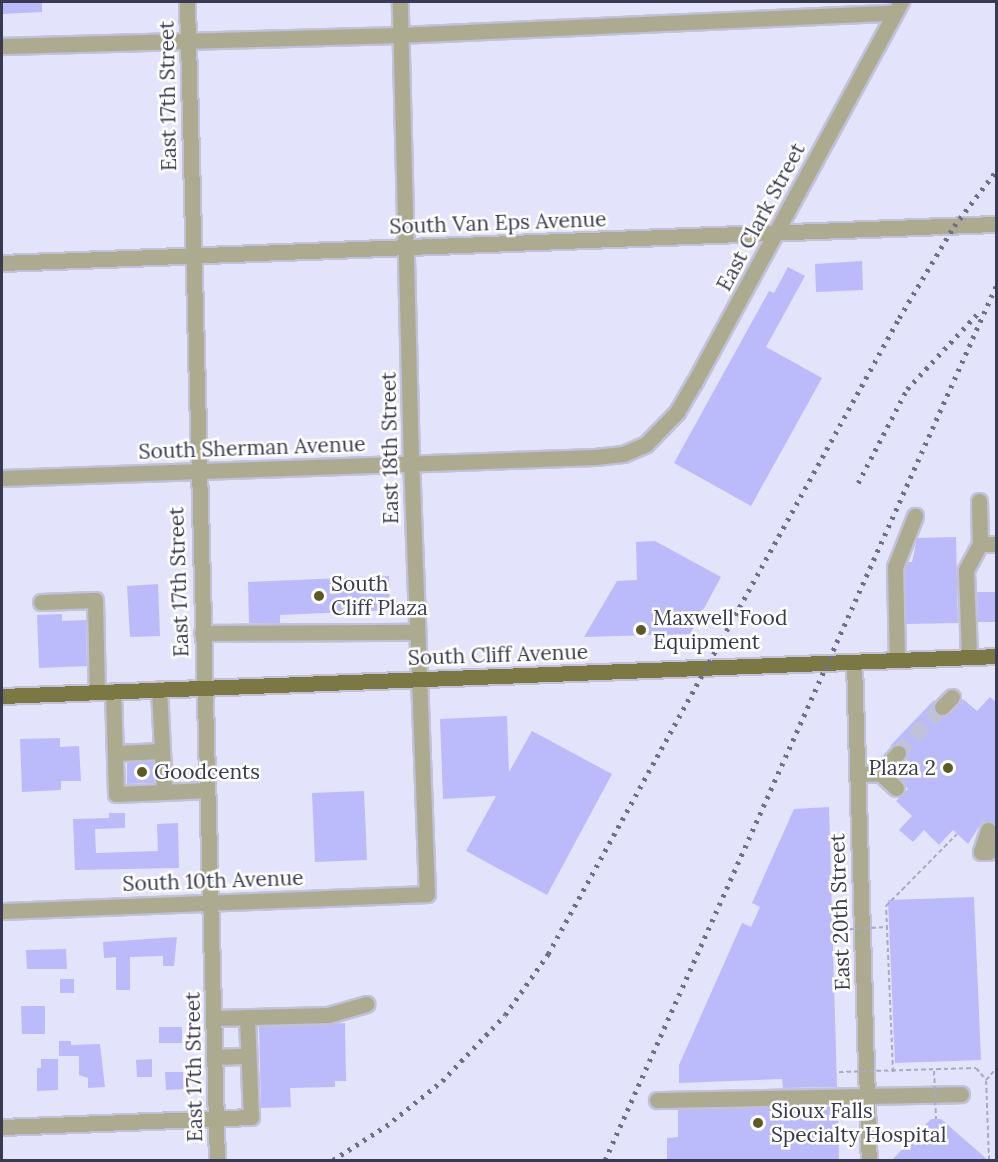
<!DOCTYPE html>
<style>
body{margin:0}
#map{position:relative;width:998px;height:1162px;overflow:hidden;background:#e3e3fc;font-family:Lora,serif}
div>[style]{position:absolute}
.building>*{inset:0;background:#bbbbfc}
.minor-tunnel>*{height:15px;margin-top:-7.5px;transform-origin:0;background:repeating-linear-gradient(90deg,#c1c1da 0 15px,transparent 0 23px)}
.path>*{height:2px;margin-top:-1px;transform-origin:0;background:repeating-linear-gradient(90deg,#a9a9c2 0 4.5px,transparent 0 7.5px)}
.roads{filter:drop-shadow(2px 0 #c1c1da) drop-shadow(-2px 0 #c1c1da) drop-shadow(0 2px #c1c1da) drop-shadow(0 -2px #c1c1da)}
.minor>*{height:15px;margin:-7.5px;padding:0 7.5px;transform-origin:7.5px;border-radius:7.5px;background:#acaa8f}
.major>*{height:15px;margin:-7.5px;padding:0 7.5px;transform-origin:7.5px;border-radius:7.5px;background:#7c7844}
.rail>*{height:4.5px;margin-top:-2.25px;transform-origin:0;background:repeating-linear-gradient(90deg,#6f6f87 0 3px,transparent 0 9px)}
.path-bridge>*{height:2px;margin-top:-1px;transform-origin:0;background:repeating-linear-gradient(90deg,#a9a9c2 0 4.5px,transparent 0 7.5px)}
.dots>*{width:16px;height:16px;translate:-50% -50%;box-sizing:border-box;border:3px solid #fff;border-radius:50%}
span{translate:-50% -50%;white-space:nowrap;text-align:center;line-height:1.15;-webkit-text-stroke:5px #fff;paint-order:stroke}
.street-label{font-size:21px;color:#393951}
.poi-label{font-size:21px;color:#393951}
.left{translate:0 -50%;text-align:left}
.right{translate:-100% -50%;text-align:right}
.frame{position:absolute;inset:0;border:3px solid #393951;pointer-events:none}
</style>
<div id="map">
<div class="building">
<i style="clip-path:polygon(2px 2px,42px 2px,42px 12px,2px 14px)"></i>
<i style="clip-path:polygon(862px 261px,863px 290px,816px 292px,815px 264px)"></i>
<i style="clip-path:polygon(788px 267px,805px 276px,766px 347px,822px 378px,751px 506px,674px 463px,769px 291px,774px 293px)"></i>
<i style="clip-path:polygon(956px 537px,958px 623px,906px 624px,905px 569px,907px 562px,912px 562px,917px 538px)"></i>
<i style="clip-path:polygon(655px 541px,721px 577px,690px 634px,584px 637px,617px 581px,637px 580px,636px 542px)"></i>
<i style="clip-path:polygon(389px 576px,390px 610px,280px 615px,280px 623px,249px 623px,248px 582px)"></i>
<i style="clip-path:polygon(158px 584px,160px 636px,130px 637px,127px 586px)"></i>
<i style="clip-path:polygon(977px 592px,996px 592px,996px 622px,978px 622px)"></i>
<i style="clip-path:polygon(62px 614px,62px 621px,86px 620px,87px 666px,39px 668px,37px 615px)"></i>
<i style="clip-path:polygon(990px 697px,996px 702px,996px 826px,990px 821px,982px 822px,968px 844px,953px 830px,939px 845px,924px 830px,913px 842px,899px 830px,912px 816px,896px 801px,908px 789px,895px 774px,907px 761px,907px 751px,901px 744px,890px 746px,934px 700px,935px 713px,944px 716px,963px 699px,977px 711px)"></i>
<i style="clip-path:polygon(507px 716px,509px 772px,532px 731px,612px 774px,547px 895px,466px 851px,496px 796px,443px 799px,440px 719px)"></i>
<i style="clip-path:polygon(60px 738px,60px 747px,79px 746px,81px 781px,61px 781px,61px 790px,22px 792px,20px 739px)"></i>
<i style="clip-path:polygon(153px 761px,154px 783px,127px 784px,127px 762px)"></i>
<i style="clip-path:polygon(364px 791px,367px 860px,315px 862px,312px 793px)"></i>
<i style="clip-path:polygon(829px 807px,837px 1087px,783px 1088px,782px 1079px,679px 1083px,679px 1065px,742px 923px,751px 927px,760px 907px,752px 903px,794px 809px)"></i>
<i style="clip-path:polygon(109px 813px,125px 813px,125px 828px,95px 829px,96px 853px,158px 851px,157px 824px,178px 823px,179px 868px,75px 870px,73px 819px,109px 818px)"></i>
<i style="clip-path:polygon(974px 897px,981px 1060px,895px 1063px,888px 900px)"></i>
<i style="clip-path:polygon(177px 937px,174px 966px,163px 966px,163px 956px,130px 957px,130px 990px,116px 990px,116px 957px,104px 958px,103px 942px)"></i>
<i style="clip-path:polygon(66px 949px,67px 969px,27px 969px,26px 950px)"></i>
<i style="clip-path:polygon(60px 979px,74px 979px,74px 993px,60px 993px)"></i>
<i style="clip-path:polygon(21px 1006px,45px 1006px,45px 1034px,22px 1034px)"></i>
<i style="clip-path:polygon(345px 1023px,346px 1081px,335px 1081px,335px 1087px,290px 1088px,291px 1107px,261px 1108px,259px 1027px)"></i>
<i style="clip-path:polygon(159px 1027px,182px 1027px,182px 1043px,159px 1043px)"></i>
<i style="clip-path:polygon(59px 1041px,71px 1041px,71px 1045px,100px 1044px,105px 1087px,88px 1088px,88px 1078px,79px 1075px,79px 1056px,59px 1056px)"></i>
<i style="clip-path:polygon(41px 1059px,58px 1059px,58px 1090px,37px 1091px,37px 1068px,41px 1068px)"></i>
<i style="clip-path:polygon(152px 1059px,152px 1077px,137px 1077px,136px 1060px)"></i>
<i style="clip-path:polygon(165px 1072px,183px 1072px,184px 1089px,166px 1090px)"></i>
<i style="clip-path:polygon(838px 1106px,839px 1161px,667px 1161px,667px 1138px,678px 1137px,678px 1109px)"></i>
<i style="clip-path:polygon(931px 1119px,941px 1119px,989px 1161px,891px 1161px)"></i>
</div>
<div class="minor-tunnel">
<i style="left:898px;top:753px;width:64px;rotate:-46.3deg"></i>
</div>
<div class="path">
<i style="left:893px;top:1072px;width:166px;rotate:-92.4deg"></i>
<i style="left:886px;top:906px;width:101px;rotate:-45.4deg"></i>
<i style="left:983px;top:1159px;width:1px;rotate:45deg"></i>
<i style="left:989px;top:1160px;width:80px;rotate:-92.1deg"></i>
<i style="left:986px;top:1080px;width:15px;rotate:-48deg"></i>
</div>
<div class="roads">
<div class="minor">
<i style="left:187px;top:2px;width:1158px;rotate:88.52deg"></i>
<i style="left:2px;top:46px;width:399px;rotate:-1.6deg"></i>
<i style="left:401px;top:35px;width:493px;rotate:-2.6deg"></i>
<i style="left:2px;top:263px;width:995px;rotate:-2.25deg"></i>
<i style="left:2px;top:478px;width:593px;rotate:-2.03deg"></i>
<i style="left:595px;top:457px;width:28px;rotate:-6deg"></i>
<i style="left:623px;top:454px;width:25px;rotate:-23deg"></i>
<i style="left:646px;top:444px;width:45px;rotate:-45.9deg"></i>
<i style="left:677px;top:412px;width:34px;rotate:-60deg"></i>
<i style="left:694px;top:383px;width:434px;rotate:-61.5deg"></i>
<i style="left:979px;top:501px;width:43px;rotate:88.7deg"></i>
<i style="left:41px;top:602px;width:54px;rotate:-2.1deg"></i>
<i style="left:95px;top:600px;width:92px;rotate:88.8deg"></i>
<i style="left:202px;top:633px;width:215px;rotate:-0.3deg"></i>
<i style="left:969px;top:657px;width:87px;rotate:-92deg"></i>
<i style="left:966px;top:570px;width:30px;rotate:-62deg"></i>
<i style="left:980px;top:544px;width:16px"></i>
<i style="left:897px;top:660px;width:93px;rotate:-91.2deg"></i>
<i style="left:895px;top:567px;width:55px;rotate:-68.6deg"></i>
<i style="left:854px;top:662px;width:498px;rotate:88.3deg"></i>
<i style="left:159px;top:689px;width:103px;rotate:87.2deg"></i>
<i style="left:164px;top:792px;width:43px;rotate:-2.7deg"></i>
<i style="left:113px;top:691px;width:103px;rotate:88.3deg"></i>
<i style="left:116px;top:794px;width:48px;rotate:-2.4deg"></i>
<i style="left:942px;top:707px;width:14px;rotate:-45deg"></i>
<i style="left:115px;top:753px;width:47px;rotate:-2.4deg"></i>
<i style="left:880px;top:773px;width:22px;rotate:43deg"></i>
<i style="left:857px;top:774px;width:23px;rotate:-2deg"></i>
<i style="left:880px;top:773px;width:27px;rotate:-48deg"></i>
<i style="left:988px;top:830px;width:23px;rotate:108deg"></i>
<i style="left:981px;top:852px;width:7px"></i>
<i style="left:988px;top:852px;width:12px;rotate:-48deg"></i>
<i style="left:2px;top:911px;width:425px;rotate:-2.3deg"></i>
<i style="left:427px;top:894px;width:431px;rotate:-92.1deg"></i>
<i style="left:411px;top:463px;width:461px;rotate:-91.4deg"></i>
<i style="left:214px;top:1018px;width:114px;rotate:-1.5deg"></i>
<i style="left:328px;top:1015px;width:40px;rotate:-16deg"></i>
<i style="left:214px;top:1057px;width:34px;rotate:-2deg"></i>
<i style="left:657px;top:1100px;width:304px;rotate:-1.1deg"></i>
<i style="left:2px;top:1127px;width:249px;rotate:-2.3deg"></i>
<i style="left:251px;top:1117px;width:100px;rotate:-92.3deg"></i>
</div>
<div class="major">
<i style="left:2px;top:696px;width:995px;rotate:-2.3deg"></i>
</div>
</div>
<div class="rail">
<i style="left:858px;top:483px;width:106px;rotate:-62.5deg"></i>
<i style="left:907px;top:389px;width:107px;rotate:-46.9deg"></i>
<i style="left:333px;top:1160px;width:63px;rotate:-32.7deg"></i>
<i style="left:386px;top:1126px;width:72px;rotate:-38.8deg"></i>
<i style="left:442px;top:1081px;width:91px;rotate:-46.3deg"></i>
<i style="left:505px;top:1015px;width:75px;rotate:-54.8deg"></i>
<i style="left:548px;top:954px;width:726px;rotate:-61.11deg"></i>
<i style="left:899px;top:318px;width:107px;rotate:-59.1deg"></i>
<i style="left:954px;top:226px;width:69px;rotate:-52.6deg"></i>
<i style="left:605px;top:1160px;width:957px;rotate:-65.9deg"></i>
</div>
<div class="path-bridge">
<i style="left:834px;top:930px;width:53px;rotate:-3.2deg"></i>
<i style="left:934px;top:1071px;width:48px;rotate:87.6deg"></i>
<i style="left:839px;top:1072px;width:137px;rotate:-1.7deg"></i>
<i style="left:976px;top:1068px;width:16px;rotate:50deg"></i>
</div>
<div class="dots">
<i style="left:319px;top:596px;background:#5e5a26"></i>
<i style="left:641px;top:630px;background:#5e5a26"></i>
<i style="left:948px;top:768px;background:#5e5a26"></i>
<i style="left:142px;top:772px;background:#5e5a26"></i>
<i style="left:758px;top:1123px;background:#5e5a26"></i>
</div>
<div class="street-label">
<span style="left:168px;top:96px;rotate:-91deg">East 17th Street</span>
<span style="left:761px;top:217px;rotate:-62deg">East Clark Street</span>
<span style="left:498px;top:223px;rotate:-2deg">South Van Eps Avenue</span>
<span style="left:252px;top:448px;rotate:-2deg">South Sherman Avenue</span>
<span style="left:390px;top:448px;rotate:-91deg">East 18th Street</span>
<span style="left:179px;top:582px;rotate:-92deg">East 17th Street</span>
<span style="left:498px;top:655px;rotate:-2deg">South Cliff Avenue</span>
<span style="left:213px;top:881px;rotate:-2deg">South 10th Avenue</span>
<span style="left:840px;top:912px;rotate:-92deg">East 20th Street</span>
<span style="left:194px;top:1067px;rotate:-91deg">East 17th Street</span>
</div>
<div class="poi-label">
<span class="left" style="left:331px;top:596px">South<br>Cliff Plaza</span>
<span class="left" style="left:653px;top:630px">Maxwell Food<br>Equipment</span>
<span class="right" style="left:936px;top:768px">Plaza 2</span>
<span class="left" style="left:154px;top:772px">Goodcents</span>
<span class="left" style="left:771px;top:1123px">Sioux Falls<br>Specialty Hospital</span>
</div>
<div class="frame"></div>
</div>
